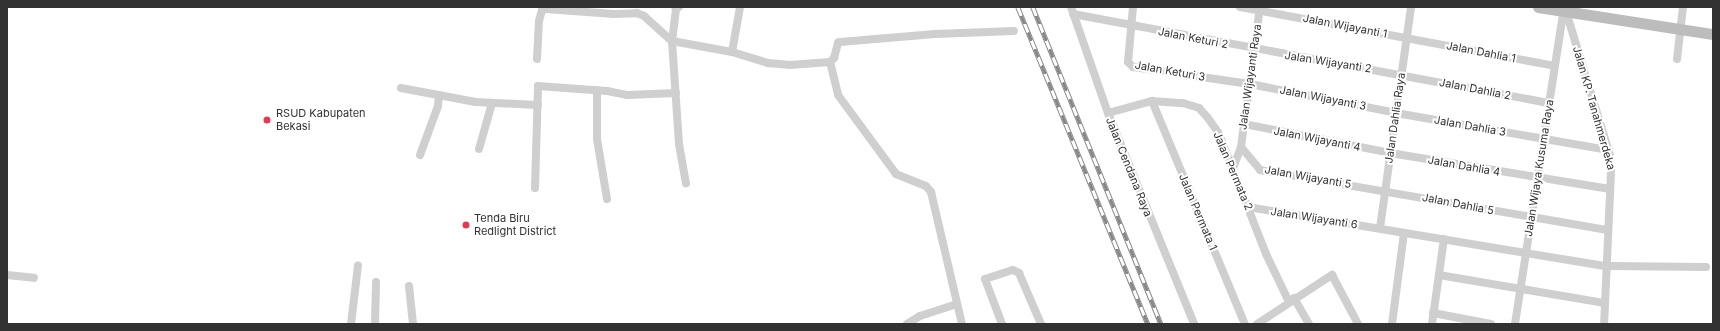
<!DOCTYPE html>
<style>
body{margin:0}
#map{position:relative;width:1720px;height:331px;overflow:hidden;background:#fff;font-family:Inter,sans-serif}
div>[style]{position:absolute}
.minor>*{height:8px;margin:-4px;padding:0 4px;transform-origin:4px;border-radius:4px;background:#cfcfcf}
.secondary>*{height:11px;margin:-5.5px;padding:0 5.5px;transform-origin:5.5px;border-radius:5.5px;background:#bcbcbc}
.rail>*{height:4.5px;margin-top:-2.25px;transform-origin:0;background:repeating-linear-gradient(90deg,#fff 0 9px,#878787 0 18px);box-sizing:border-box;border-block:1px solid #878787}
.dots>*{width:11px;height:11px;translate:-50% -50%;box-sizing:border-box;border:2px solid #fff;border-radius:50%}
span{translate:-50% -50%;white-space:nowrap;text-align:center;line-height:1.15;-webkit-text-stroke:4px #fff;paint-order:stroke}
.street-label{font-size:11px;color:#323232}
.poi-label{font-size:11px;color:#323232}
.left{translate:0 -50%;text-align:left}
.frame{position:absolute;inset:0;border:8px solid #323232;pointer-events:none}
</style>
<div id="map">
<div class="minor">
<i style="left:679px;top:7px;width:4px;rotate:146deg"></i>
<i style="left:676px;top:9px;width:32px;rotate:97deg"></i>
<i style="left:672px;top:41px;width:103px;rotate:86.1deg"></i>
<i style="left:679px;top:144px;width:40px;rotate:80deg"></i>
<i style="left:1071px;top:7px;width:112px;rotate:70.8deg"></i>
<i style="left:1108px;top:113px;width:228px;rotate:67.8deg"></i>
<i style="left:1133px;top:7px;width:55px;rotate:95.2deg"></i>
<i style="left:1128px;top:62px;width:7px;rotate:45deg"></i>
<i style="left:1133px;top:67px;width:118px;rotate:8.3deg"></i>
<i style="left:1250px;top:84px;width:149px;rotate:11.2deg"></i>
<i style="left:1396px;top:113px;width:216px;rotate:9.9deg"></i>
<i style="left:1609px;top:150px;width:22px;rotate:85deg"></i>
<i style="left:1611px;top:172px;width:152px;rotate:92.6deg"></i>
<i style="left:1240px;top:7px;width:320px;rotate:10.6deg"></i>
<i style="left:1569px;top:12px;width:6px;rotate:99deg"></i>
<i style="left:1568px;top:18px;width:143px;rotate:73deg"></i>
<i style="left:1073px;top:14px;width:484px;rotate:10.6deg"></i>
<i style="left:732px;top:52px;width:46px;rotate:-79.9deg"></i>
<i style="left:537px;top:59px;width:38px;rotate:-87deg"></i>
<i style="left:539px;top:21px;width:11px;rotate:-75deg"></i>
<i style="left:542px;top:10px;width:4px;rotate:-14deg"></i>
<i style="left:546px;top:9px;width:68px;rotate:4.2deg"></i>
<i style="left:614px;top:14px;width:23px;rotate:-2deg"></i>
<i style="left:637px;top:13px;width:8px;rotate:23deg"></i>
<i style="left:644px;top:16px;width:38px;rotate:42deg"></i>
<i style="left:672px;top:41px;width:61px;rotate:10.4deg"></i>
<i style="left:732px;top:52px;width:38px;rotate:17deg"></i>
<i style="left:768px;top:63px;width:22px;rotate:5deg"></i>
<i style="left:790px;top:65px;width:40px;rotate:-4.3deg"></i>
<i style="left:830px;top:62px;width:6px;rotate:-45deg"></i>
<i style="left:834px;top:58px;width:16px;rotate:-75deg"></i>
<i style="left:838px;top:43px;width:2px;rotate:-27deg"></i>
<i style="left:840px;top:42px;width:95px;rotate:-4.8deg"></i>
<i style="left:935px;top:34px;width:79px;rotate:-2.2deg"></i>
<i style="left:1677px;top:59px;width:52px;rotate:-83.4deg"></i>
<i style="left:830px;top:62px;width:34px;rotate:76deg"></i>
<i style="left:838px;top:95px;width:98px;rotate:53.7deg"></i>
<i style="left:896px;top:174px;width:32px;rotate:22deg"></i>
<i style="left:926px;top:186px;width:8px;rotate:50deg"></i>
<i style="left:931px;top:192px;width:136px;rotate:76.8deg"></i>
<i style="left:401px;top:88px;width:76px;rotate:10.6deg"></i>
<i style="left:476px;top:102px;width:62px;rotate:2.8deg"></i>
<i style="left:597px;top:90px;width:49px;rotate:90deg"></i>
<i style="left:597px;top:139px;width:61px;rotate:80.5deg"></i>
<i style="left:1152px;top:101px;width:242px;rotate:67.4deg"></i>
<i style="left:1108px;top:113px;width:46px;rotate:-15.3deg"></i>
<i style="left:1152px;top:101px;width:31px;rotate:4deg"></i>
<i style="left:1183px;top:103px;width:17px;rotate:17deg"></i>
<i style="left:1199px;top:108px;width:13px;rotate:48deg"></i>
<i style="left:1208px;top:118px;width:19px;rotate:55deg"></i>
<i style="left:1219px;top:134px;width:129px;rotate:68.6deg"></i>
<i style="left:1266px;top:254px;width:53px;rotate:64.4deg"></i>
<i style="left:1244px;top:124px;width:149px;rotate:11.2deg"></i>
<i style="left:1390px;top:153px;width:223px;rotate:9.3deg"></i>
<i style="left:1241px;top:147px;width:30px;rotate:50deg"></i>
<i style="left:1260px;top:170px;width:353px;rotate:9.8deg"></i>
<i style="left:479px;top:149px;width:48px;rotate:-74.2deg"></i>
<i style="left:420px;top:155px;width:52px;rotate:-69.8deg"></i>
<i style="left:438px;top:106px;width:11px;rotate:-85deg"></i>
<i style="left:1233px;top:168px;width:22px;rotate:-69deg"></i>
<i style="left:1241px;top:147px;width:141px;rotate:-82.3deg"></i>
<i style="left:535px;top:188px;width:102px;rotate:-88.3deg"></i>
<i style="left:538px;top:86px;width:69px;rotate:4.1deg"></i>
<i style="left:607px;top:91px;width:20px;rotate:11deg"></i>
<i style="left:627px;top:95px;width:49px;rotate:-2.3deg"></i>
<i style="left:1248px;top:207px;width:363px;rotate:9.4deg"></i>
<i style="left:1380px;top:228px;width:223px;rotate:-82deg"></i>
<i style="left:1609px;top:266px;width:97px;rotate:0.6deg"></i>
<i style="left:7px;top:275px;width:27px;rotate:6deg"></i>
<i style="left:1439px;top:275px;width:167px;rotate:9.6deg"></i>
<i style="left:409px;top:286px;width:38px;rotate:84deg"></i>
<i style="left:1294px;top:298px;width:30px;rotate:60deg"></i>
<i style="left:1433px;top:313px;width:59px;rotate:10.7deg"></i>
<i style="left:351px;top:324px;width:59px;rotate:-83.2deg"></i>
<i style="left:375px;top:324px;width:42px;rotate:-88.6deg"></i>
<i style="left:907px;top:324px;width:15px;rotate:-32deg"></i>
<i style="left:920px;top:316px;width:38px;rotate:-18deg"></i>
<i style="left:1002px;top:324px;width:48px;rotate:-110.7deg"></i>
<i style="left:985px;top:279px;width:29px;rotate:-18deg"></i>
<i style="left:1013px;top:270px;width:7px;rotate:27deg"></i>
<i style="left:1019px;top:273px;width:56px;rotate:66.7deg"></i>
<i style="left:1257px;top:324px;width:90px;rotate:-33.2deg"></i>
<i style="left:1332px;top:275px;width:55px;rotate:62deg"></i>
<i style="left:1392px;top:324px;width:92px;rotate:-82.5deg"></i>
<i style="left:1432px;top:324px;width:86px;rotate:-82deg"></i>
<i style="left:1515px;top:324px;width:321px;rotate:-81.2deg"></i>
</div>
<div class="secondary">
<i style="left:1538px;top:7px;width:177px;rotate:8.8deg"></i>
</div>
<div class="rail">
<i style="left:1018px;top:7px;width:343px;rotate:67.7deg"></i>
<i style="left:1033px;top:7px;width:342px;rotate:68deg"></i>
</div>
<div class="dots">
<i style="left:267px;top:120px;background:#e33a54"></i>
<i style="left:466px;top:225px;background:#e33a54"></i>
</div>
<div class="street-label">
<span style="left:1345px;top:26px;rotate:11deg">Jalan Wijayanti 1</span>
<span style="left:1193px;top:38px;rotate:11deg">Jalan Keturi 2</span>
<span style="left:1481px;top:52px;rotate:11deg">Jalan Dahlia 1</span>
<span style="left:1328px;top:62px;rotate:9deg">Jalan Wijayanti 2</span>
<span style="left:1170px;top:71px;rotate:10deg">Jalan Keturi 3</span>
<span style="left:1250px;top:77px;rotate:-82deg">Jalan Wijayanti Raya</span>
<span style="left:1475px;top:89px;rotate:11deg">Jalan Dahlia 2</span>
<span style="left:1323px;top:98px;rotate:11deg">Jalan Wijayanti 3</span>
<span style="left:1594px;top:108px;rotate:74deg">Jalan KP. Tanahmerdeka</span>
<span style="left:1395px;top:118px;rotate:-82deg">Jalan Dahlia Raya</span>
<span style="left:1470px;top:126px;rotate:10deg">Jalan Dahlia 3</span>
<span style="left:1317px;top:139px;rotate:11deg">Jalan Wijayanti 4</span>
<span style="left:1464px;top:166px;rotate:10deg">Jalan Dahlia 4</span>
<span style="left:1129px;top:167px;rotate:68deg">Jalan Cendana Raya</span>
<span style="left:1539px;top:168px;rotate:-81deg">Jalan Wijaya Kusuma Raya</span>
<span style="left:1233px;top:171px;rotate:67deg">Jalan Permata 2</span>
<span style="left:1308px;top:177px;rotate:10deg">Jalan Wijayanti 5</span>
<span style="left:1458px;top:204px;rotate:11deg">Jalan Dahlia 5</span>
<span style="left:1198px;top:212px;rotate:67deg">Jalan Permata 1</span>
<span style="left:1314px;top:218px;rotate:9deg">Jalan Wijayanti 6</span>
</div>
<div class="poi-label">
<span class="left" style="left:276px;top:120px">RSUD Kabupaten<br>Bekasi</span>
<span class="left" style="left:474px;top:225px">Tenda Biru<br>Redlight District</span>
</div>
<div class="frame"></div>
</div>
